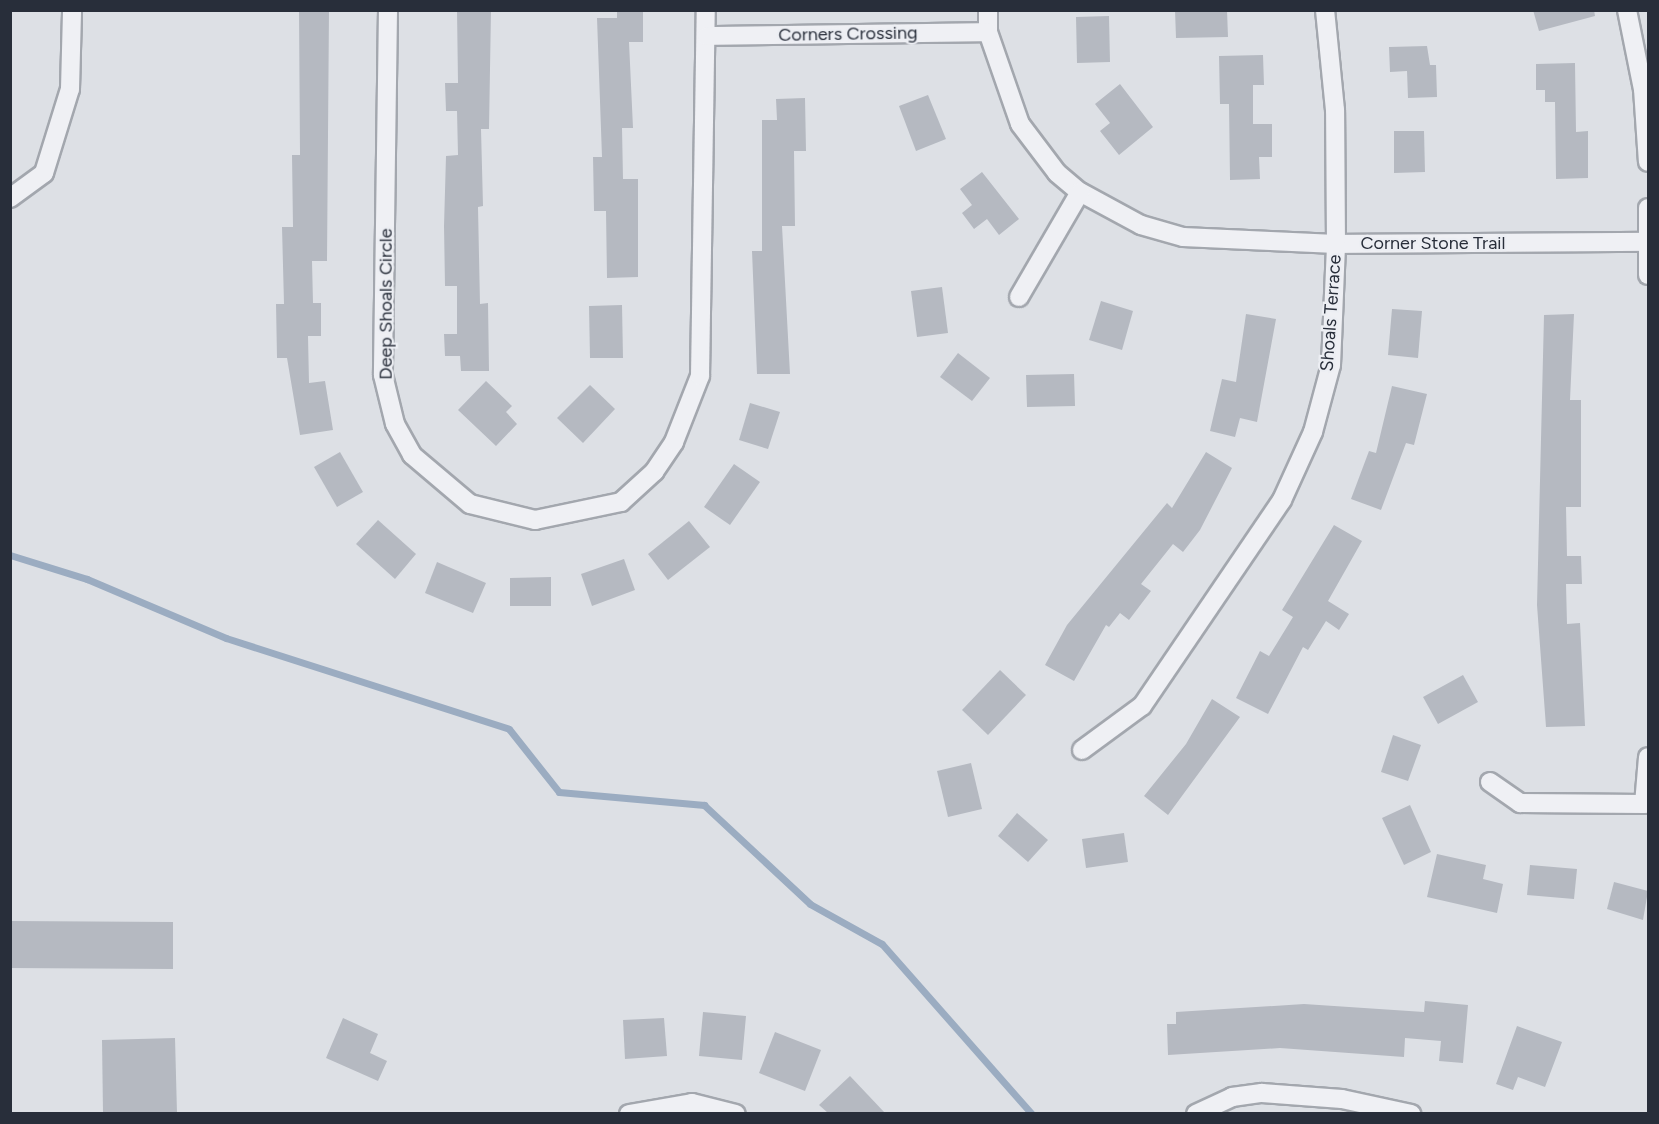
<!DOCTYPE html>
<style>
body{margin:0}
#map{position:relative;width:1659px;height:1124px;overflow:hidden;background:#dde0e5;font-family:Figtree,sans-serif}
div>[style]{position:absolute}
.stream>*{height:7px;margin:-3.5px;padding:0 3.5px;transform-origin:3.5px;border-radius:3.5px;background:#9bacc1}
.building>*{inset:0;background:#b5b9c1}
.roads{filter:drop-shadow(2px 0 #a3a7ae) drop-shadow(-2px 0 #a3a7ae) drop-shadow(0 2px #a3a7ae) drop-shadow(0 -2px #a3a7ae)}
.minor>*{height:18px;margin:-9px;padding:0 9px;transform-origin:9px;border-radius:9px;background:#eff0f4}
span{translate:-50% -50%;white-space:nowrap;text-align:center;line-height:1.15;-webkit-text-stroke:4.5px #eceef3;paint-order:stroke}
.street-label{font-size:18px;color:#282e3a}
.frame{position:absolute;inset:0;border:12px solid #282e3a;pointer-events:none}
</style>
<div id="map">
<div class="stream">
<i style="left:10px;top:555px;width:81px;rotate:17.3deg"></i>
<i style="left:87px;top:579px;width:151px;rotate:23deg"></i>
<i style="left:226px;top:638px;width:297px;rotate:17.8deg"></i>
<i style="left:509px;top:729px;width:80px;rotate:51.6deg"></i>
<i style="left:559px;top:792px;width:146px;rotate:5.1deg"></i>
<i style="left:704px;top:805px;width:145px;rotate:43deg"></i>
<i style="left:810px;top:904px;width:82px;rotate:29.1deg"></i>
<i style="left:882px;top:944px;width:227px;rotate:48.6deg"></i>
</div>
<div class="building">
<i style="clip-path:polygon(299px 10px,329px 10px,327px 261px,312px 261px,313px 303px,321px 303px,321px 336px,308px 336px,309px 383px,325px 381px,333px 430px,300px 435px,287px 358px,277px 358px,276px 304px,284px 304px,282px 227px,293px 227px,292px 155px,300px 155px)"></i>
<i style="clip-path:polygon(457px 10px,491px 10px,489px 129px,481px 129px,483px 206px,478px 207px,480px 304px,488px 303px,489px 371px,461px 371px,460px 356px,445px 356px,444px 334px,457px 334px,457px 286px,445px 286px,444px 226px,446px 156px,458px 155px,457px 111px,446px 111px,445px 83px,458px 83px)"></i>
<i style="clip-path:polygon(617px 10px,643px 10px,643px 42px,629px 42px,633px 128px,622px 128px,623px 179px,638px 179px,638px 277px,607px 278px,606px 211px,594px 211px,593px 157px,602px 157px,597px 18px,617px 18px)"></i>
<i style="clip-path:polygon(1175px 10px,1227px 10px,1228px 37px,1176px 38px)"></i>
<i style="clip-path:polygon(1533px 10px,1594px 10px,1595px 16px,1539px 31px)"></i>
<i style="clip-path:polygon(1109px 16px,1110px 62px,1077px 63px,1076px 17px)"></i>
<i style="clip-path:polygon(1427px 46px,1430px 65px,1436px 65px,1437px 97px,1408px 98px,1407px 71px,1390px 72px,1389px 47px)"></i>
<i style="clip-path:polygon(1263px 55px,1264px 85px,1253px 85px,1253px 124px,1272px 124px,1272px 157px,1259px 157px,1260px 179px,1230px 180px,1229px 104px,1220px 104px,1219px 56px)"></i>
<i style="clip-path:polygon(1575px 63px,1576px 132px,1588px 131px,1588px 178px,1556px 179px,1555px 102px,1545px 102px,1545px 90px,1536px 90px,1536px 64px)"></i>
<i style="clip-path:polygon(1120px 84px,1153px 127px,1119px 155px,1100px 131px,1110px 123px,1095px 104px)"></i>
<i style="clip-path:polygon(928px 95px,946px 139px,916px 151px,899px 106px)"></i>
<i style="clip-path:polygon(805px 98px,806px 151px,794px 151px,795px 226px,782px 226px,790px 374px,757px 374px,752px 251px,762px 251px,762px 120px,777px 120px,776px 99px)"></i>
<i style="clip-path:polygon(1394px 131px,1424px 131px,1425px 172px,1394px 173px)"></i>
<i style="clip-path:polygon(982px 172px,1019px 219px,999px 235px,987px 219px,974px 229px,962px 213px,972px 205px,960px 189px)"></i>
<i style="clip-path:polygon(942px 287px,948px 333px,917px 337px,911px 291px)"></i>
<i style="clip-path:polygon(1101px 301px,1133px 311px,1122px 350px,1089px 340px)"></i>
<i style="clip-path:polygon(622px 305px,623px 358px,590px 358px,589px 306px)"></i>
<i style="clip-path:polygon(1392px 309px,1422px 311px,1418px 358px,1388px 355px)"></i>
<i style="clip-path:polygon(1246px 314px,1276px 319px,1257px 422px,1240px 418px,1235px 437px,1210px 431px,1222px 379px,1236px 382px)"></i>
<i style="clip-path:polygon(1574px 314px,1570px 400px,1581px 400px,1581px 507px,1566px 507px,1567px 556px,1581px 556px,1582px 584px,1566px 584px,1567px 624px,1580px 623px,1585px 726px,1546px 727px,1537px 605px,1544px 315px)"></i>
<i style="clip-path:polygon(958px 353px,990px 378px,972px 401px,940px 377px)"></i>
<i style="clip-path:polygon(1074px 374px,1075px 406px,1027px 407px,1026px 375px)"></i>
<i style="clip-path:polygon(486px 381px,512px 406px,506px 412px,517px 424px,496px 446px,458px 410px)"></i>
<i style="clip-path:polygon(590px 385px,615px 409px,583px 443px,557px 418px)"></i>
<i style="clip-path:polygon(1392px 386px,1427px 394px,1414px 445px,1406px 443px,1381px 510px,1351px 499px,1369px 451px,1376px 453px)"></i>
<i style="clip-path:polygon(750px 403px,780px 412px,768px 449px,739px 440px)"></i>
<i style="clip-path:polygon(340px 452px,363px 492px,337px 507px,314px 467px)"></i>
<i style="clip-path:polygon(1206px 452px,1232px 468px,1200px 530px,1183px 552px,1173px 544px,1141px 584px,1151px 591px,1129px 620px,1120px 613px,1109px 627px,1106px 625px,1074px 681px,1045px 665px,1067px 625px,1167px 503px,1172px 508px)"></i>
<i style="clip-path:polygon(734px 464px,760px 482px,730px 525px,704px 507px)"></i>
<i style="clip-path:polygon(378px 520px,416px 554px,395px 579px,356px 544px)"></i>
<i style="clip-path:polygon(689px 521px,710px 547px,668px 580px,648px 554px)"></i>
<i style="clip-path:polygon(1334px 525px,1362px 541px,1328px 601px,1349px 614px,1339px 630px,1326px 621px,1308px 650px,1303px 647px,1268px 714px,1236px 698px,1260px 651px,1269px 656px,1293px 617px,1282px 610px)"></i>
<i style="clip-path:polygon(624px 559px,635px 590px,592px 606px,581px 574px)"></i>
<i style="clip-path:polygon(437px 562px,486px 583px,473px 613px,425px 593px)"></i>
<i style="clip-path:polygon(551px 577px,551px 606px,510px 606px,510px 578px)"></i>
<i style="clip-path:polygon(1000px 670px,1026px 695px,988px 735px,962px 710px)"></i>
<i style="clip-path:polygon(1463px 675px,1478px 702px,1438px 724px,1423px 697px)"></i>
<i style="clip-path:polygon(1212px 699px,1240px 717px,1168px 815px,1144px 796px,1186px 744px)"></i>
<i style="clip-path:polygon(1393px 735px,1421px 745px,1408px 781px,1381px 772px)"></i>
<i style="clip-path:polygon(971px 763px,982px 809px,948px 817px,937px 771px)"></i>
<i style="clip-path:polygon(1410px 805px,1431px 852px,1404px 865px,1382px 818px)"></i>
<i style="clip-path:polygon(1017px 813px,1048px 840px,1028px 862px,998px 836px)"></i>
<i style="clip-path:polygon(1124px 833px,1128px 862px,1086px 868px,1082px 839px)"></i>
<i style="clip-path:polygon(1437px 854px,1486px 865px,1483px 879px,1503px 884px,1497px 913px,1427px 897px)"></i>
<i style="clip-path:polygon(1530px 865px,1577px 869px,1574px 899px,1527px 895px)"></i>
<i style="clip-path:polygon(1614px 882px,1648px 891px,1643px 920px,1607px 909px)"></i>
<i style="clip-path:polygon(10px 921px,173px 922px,173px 969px,10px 968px)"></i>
<i style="clip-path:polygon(1425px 1001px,1468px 1005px,1463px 1063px,1439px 1061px,1441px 1041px,1405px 1038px,1404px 1057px,1280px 1048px,1168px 1055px,1167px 1024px,1176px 1024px,1176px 1012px,1304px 1004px,1424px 1012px)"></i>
<i style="clip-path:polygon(703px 1012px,746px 1016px,742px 1060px,699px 1056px)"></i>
<i style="clip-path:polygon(343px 1018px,378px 1034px,370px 1053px,387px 1061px,378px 1081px,326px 1058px)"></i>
<i style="clip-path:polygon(664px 1018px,667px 1056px,625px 1059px,623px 1020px)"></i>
<i style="clip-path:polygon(1517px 1026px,1562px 1042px,1545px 1087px,1518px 1077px,1513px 1090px,1496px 1084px)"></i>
<i style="clip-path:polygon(775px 1032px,821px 1050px,805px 1091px,759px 1073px)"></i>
<i style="clip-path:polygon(175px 1038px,177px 1113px,103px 1113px,102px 1040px)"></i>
<i style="clip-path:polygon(850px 1076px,885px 1113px,828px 1113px,819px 1105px)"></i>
</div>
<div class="roads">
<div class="minor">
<i style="left:388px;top:10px;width:365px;rotate:90.8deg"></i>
<i style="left:383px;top:375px;width:50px;rotate:76.2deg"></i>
<i style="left:395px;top:424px;width:35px;rotate:61deg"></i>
<i style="left:412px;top:455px;width:76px;rotate:40.2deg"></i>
<i style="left:470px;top:504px;width:67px;rotate:13.8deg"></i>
<i style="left:535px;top:520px;width:88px;rotate:-11.8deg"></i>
<i style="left:621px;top:502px;width:45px;rotate:-42.3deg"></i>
<i style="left:654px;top:472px;width:36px;rotate:-56deg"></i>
<i style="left:674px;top:442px;width:71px;rotate:-68.5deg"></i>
<i style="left:700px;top:376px;width:366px;rotate:-89.1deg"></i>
<i style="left:988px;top:10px;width:22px;rotate:90deg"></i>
<i style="left:988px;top:32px;width:97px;rotate:70.8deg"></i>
<i style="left:1020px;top:124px;width:61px;rotate:52.9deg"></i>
<i style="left:1057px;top:173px;width:30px;rotate:40deg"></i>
<i style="left:1080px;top:192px;width:69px;rotate:28.4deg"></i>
<i style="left:1141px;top:225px;width:44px;rotate:15.9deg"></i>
<i style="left:1183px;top:237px;width:153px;rotate:2.6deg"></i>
<i style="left:1336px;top:244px;width:310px;rotate:-0.4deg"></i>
<i style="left:1627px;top:10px;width:81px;rotate:78.6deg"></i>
<i style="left:1643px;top:89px;width:73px;rotate:86.1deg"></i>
<i style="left:707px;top:36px;width:281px;rotate:-0.8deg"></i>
<i style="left:10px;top:198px;width:42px;rotate:-36.3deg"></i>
<i style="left:44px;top:173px;width:88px;rotate:-72.8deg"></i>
<i style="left:70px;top:89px;width:79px;rotate:-88.5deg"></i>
<i style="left:1648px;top:208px;width:67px;rotate:90deg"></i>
<i style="left:1019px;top:297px;width:121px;rotate:-59.8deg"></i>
<i style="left:1082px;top:750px;width:74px;rotate:-36.3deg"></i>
<i style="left:1142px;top:706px;width:249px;rotate:-55.8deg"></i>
<i style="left:1282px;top:500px;width:75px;rotate:-65.5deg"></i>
<i style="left:1313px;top:432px;width:69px;rotate:-75deg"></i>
<i style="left:1331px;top:365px;width:121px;rotate:-87.6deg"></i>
<i style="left:1336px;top:244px;width:134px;rotate:-90.4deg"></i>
<i style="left:1335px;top:110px;width:100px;rotate:-95.7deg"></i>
<i style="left:1490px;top:782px;width:37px;rotate:35deg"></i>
<i style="left:1520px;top:803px;width:124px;rotate:0.5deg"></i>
<i style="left:1644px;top:804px;width:47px;rotate:-85.1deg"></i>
<i style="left:629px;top:1114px;width:64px;rotate:-9.9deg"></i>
<i style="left:692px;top:1103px;width:45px;rotate:14deg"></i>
<i style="left:1196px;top:1114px;width:40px;rotate:-25deg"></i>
<i style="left:1232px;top:1097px;width:30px;rotate:-8deg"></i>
<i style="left:1262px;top:1093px;width:80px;rotate:4.3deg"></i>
<i style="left:1342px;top:1099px;width:71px;rotate:12.3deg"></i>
</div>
</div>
<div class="street-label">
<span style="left:848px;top:34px;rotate:-1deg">Corners Crossing</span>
<span style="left:1433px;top:243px">Corner Stone Trail</span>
<span style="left:386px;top:304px;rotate:-90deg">Deep Shoals Circle</span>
<span style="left:1331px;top:313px;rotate:-86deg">Shoals Terrace</span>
</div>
<div class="frame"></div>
</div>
